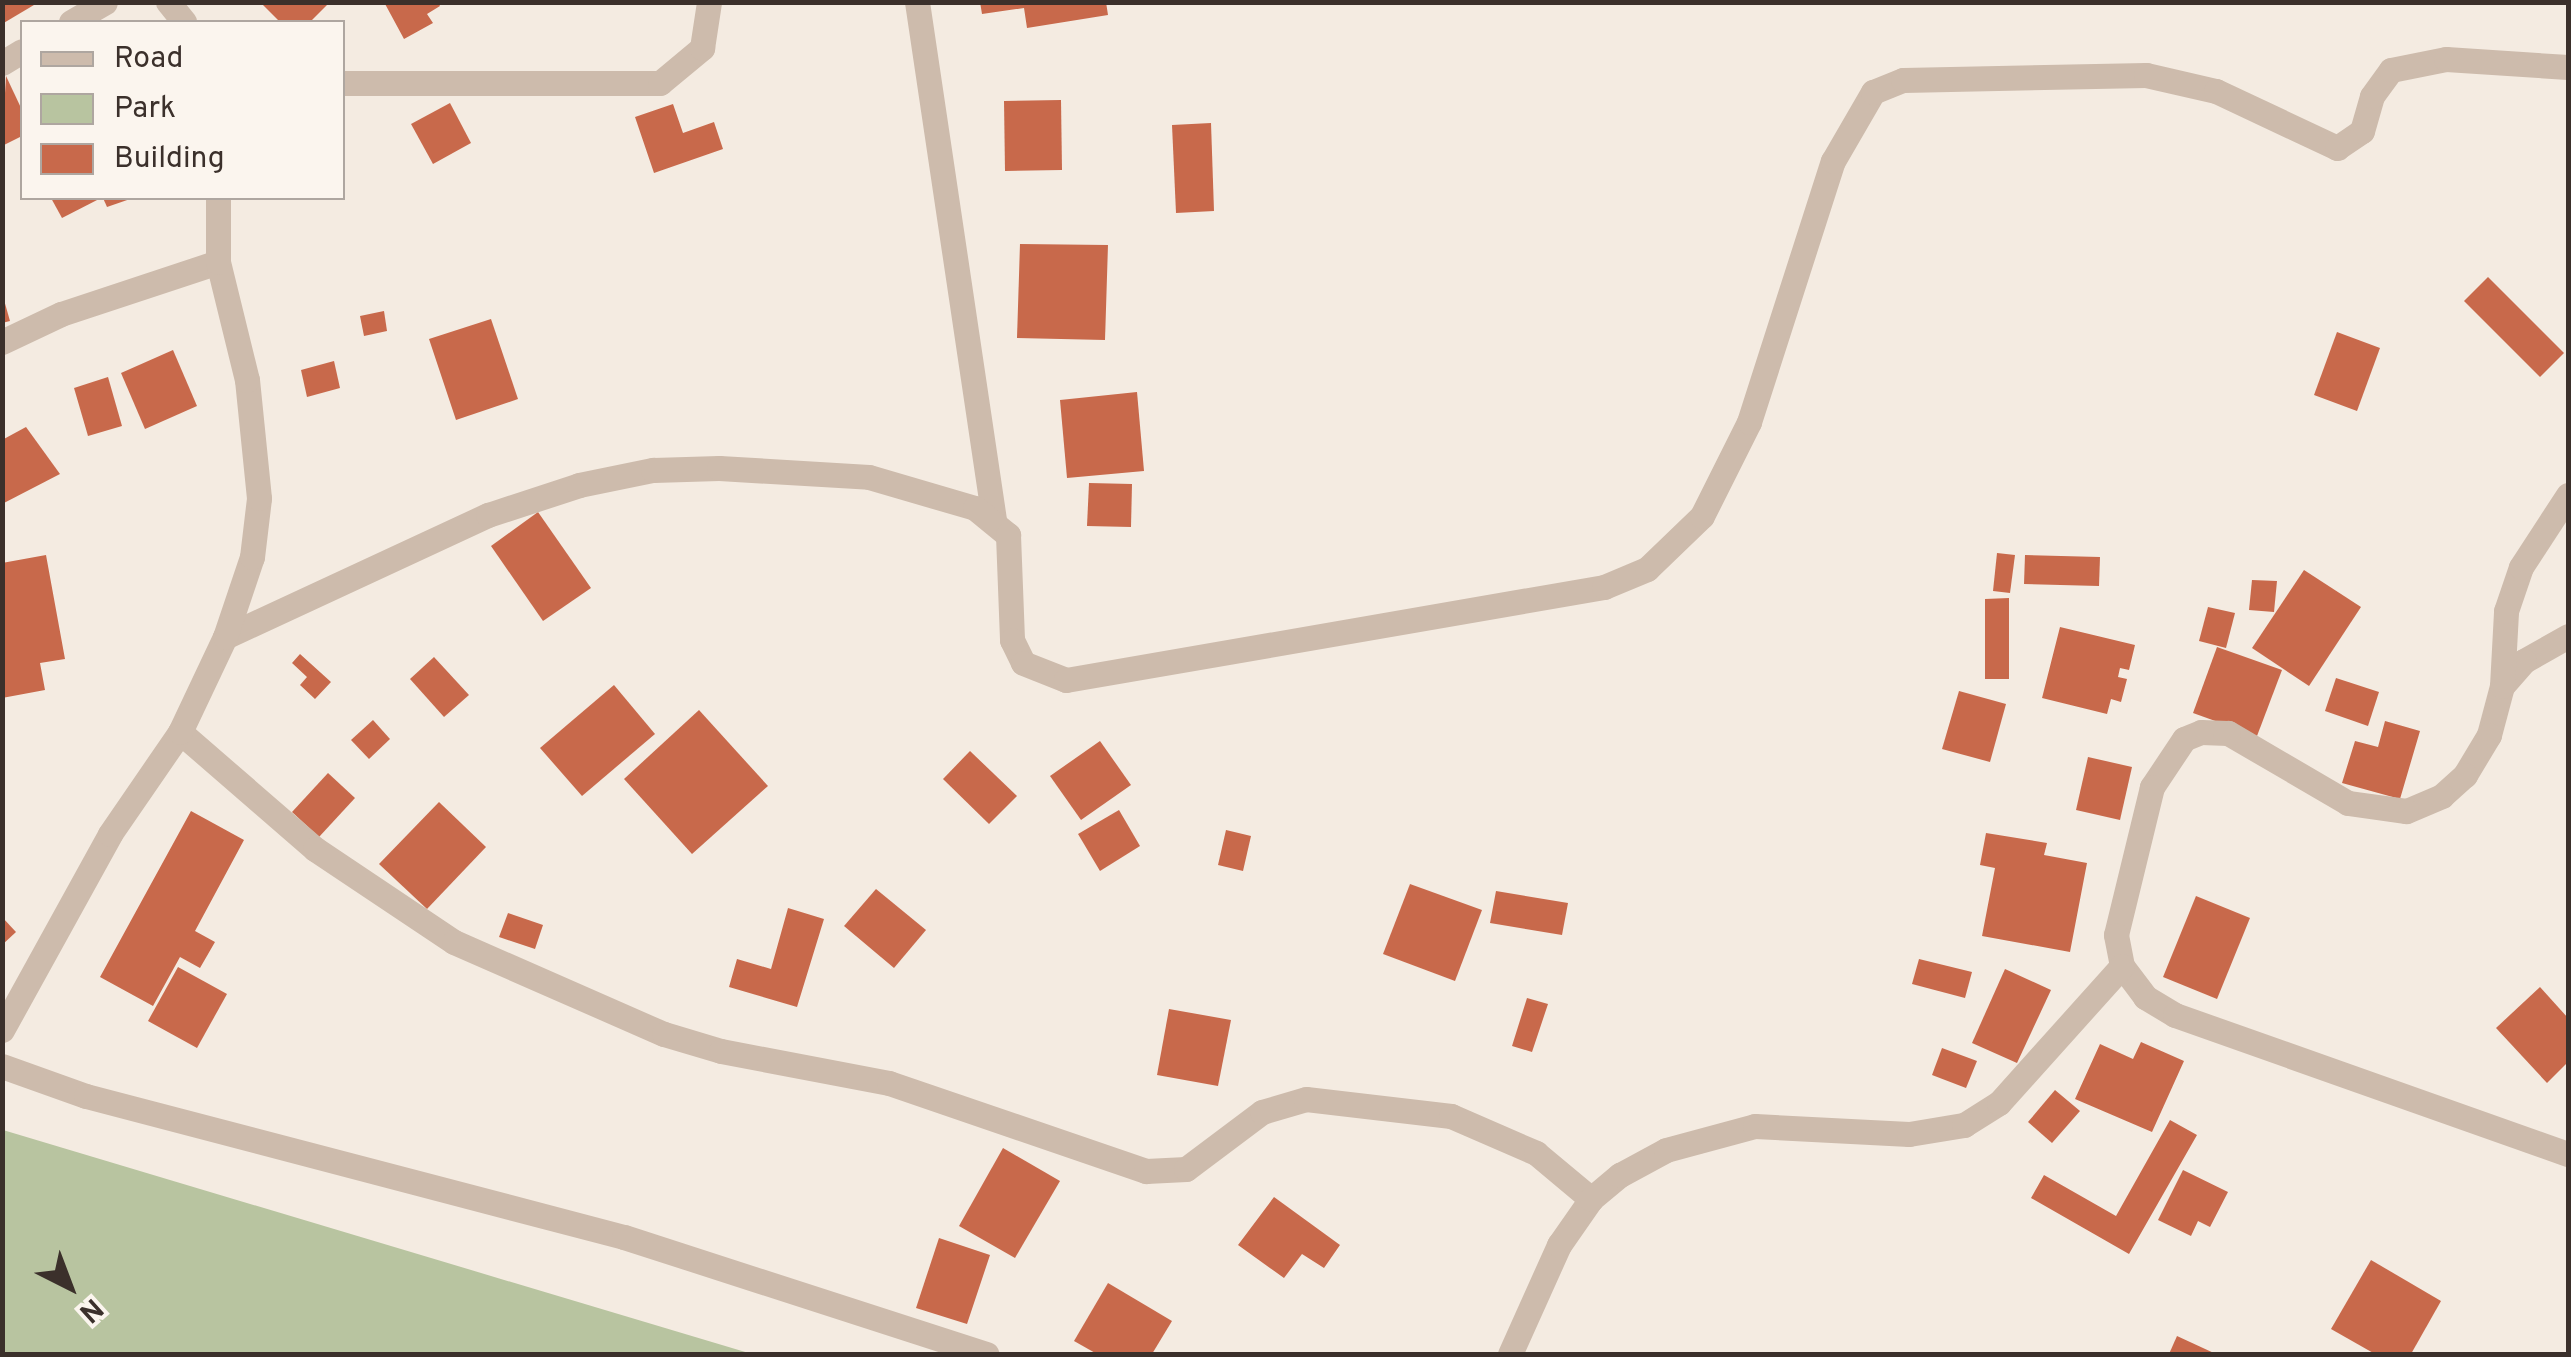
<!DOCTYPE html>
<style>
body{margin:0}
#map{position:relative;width:2571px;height:1357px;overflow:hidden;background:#f4ebe1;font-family:Overpass,sans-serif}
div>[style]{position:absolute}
.green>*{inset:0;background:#b8c4a0}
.building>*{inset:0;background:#c8694b}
.street>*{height:25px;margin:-12.5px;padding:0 12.5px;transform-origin:12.5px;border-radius:12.5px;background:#cdbbac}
span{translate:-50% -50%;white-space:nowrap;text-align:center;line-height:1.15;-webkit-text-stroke:10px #fbf5ee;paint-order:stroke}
.frame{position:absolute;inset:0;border:5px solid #3b302b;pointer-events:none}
.legend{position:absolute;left:20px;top:20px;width:325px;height:180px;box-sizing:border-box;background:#fbf5ee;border:2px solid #aea6a0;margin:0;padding:12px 18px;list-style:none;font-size:30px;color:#3b302b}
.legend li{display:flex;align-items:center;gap:20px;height:50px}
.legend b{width:50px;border:2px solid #aea6a0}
.north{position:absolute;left:20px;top:1237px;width:100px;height:100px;-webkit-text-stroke:8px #fbf5ee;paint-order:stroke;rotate:138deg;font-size:28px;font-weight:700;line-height:40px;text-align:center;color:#3b302b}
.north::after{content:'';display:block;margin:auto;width:35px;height:45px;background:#3b302b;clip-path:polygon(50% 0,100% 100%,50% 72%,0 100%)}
</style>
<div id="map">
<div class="green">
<i style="clip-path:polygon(2px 1130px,3px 1130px,752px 1354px,3px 1354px)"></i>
</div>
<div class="building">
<i style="clip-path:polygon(2px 2px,39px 2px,2px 24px)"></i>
<i style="clip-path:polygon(260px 2px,330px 2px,310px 22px,280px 22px)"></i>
<i style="clip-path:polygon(384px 2px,438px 2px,440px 6px,427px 14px,433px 23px,404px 39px)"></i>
<i style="clip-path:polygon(980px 2px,1106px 2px,1108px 15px,1027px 28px,1024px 8px,982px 14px)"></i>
<i style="clip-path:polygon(6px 76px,22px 110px,22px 136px,2px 146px)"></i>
<i style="clip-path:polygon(1061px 100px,1062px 170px,1005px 171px,1004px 101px)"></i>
<i style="clip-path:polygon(450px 103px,471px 143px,433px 164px,411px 124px)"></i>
<i style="clip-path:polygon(673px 104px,683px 133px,714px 122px,723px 149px,654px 173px,635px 117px)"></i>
<i style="clip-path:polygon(1211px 123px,1214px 211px,1176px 213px,1172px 125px)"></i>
<i style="clip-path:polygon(51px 198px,101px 198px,62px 218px)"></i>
<i style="clip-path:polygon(103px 198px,133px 198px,107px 207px)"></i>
<i style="clip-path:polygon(1020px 244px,1108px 245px,1105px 340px,1017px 338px)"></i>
<i style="clip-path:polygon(2488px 277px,2564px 353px,2540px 377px,2464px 301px)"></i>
<i style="clip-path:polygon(2px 293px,10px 321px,2px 323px)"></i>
<i style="clip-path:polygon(384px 311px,387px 331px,364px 336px,360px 316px)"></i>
<i style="clip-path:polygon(491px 319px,518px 399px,456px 420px,429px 339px)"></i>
<i style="clip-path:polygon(2337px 332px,2380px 348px,2357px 411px,2314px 395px)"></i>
<i style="clip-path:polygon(173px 350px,197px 406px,145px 429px,121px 373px)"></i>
<i style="clip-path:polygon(334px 361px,340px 388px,307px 397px,301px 370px)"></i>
<i style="clip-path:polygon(108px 377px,122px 426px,88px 436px,74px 388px)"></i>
<i style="clip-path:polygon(1137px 392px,1144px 471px,1067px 478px,1060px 400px)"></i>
<i style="clip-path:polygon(26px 427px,60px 474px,2px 504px,2px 440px)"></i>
<i style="clip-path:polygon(1089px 483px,1132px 484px,1131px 527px,1087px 526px)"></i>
<i style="clip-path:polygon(538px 512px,591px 588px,543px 621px,491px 546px)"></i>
<i style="clip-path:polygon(1997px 553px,2015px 555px,2010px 593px,1993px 591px)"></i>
<i style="clip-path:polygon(46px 555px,65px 659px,40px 663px,45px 690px,2px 698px,2px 563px)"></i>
<i style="clip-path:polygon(2025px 555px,2100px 557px,2099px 586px,2024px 584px)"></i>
<i style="clip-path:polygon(2304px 570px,2361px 607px,2309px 686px,2252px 648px)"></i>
<i style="clip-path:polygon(2252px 580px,2277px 581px,2274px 612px,2249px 610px)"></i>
<i style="clip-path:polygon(2009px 598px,2009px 679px,1985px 679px,1985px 599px)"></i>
<i style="clip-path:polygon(2208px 607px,2235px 613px,2226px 648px,2199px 641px)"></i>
<i style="clip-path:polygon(2060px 627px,2135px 645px,2129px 670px,2120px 668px,2118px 677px,2127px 679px,2121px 702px,2111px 699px,2107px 714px,2042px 698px)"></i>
<i style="clip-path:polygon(2217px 647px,2282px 670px,2257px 736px,2193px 713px)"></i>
<i style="clip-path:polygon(300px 654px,331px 682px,315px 699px,300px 685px,307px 677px,292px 663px)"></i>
<i style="clip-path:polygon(434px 657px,469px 695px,444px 717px,410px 679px)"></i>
<i style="clip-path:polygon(2336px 678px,2379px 692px,2368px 726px,2325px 711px)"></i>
<i style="clip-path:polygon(614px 685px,655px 734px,582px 796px,540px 748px)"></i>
<i style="clip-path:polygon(1959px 691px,2006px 704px,1990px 762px,1942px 749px)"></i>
<i style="clip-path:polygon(699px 710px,768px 786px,692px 854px,624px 779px)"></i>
<i style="clip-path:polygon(373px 720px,390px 739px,369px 759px,351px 740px)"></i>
<i style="clip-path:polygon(2385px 721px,2420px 731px,2400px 799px,2342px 783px,2355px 741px,2378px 747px)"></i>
<i style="clip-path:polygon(1100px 741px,1131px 785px,1081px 820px,1050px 776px)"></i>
<i style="clip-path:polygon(970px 751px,1017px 796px,989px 824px,943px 779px)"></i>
<i style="clip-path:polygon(2088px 757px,2132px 767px,2120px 820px,2076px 810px)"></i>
<i style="clip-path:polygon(328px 773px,355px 798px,319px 837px,292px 812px)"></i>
<i style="clip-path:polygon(439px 802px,486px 847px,427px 909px,379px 864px)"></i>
<i style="clip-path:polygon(1119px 810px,1140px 846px,1100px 871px,1078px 834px)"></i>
<i style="clip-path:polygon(191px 811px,244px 840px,195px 931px,215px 942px,200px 968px,180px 957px,153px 1006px,100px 977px)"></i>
<i style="clip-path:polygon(1226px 830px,1251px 836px,1243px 871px,1218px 865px)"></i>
<i style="clip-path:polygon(1986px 833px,2047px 843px,2044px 855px,2087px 863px,2070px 952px,1982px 936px,1995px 868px,1980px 865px)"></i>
<i style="clip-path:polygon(1410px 884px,1482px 910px,1455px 981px,1383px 954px)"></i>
<i style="clip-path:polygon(876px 889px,926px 930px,894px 968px,844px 926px)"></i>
<i style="clip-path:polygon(1496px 891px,1568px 903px,1562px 935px,1490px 923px)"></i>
<i style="clip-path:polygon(2196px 896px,2250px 918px,2217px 999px,2163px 977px)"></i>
<i style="clip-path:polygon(788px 908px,824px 919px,797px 1007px,729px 987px,737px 959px,771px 969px)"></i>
<i style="clip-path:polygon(508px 913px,543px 925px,535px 949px,499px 937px)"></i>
<i style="clip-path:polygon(2px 917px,16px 932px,2px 945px)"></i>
<i style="clip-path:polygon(1919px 959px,1972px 972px,1965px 998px,1912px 984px)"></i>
<i style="clip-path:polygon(178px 967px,227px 994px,197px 1048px,148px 1021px)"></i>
<i style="clip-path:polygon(2005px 969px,2051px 990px,2017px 1063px,1972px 1043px)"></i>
<i style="clip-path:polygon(2540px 987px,2568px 1018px,2568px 1062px,2547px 1083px,2496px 1028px)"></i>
<i style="clip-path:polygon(1527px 998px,1548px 1004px,1532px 1052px,1512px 1046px)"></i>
<i style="clip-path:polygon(1169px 1009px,1231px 1020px,1218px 1086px,1157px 1075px)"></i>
<i style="clip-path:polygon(2141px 1042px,2184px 1061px,2152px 1132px,2075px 1099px,2100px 1044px,2133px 1059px)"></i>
<i style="clip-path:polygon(1942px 1048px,1977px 1061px,1966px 1088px,1932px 1075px)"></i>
<i style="clip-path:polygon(2055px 1090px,2080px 1111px,2052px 1143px,2028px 1122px)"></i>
<i style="clip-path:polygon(2170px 1120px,2197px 1135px,2129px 1254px,2031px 1198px,2044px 1175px,2116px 1216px)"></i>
<i style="clip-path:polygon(1003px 1148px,1060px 1181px,1015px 1258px,959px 1226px)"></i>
<i style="clip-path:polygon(2183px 1170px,2228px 1192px,2210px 1227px,2198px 1221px,2191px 1236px,2158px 1220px)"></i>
<i style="clip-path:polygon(1274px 1197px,1340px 1245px,1324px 1268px,1302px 1254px,1284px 1278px,1238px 1245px)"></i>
<i style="clip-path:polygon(939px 1238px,990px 1255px,967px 1324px,916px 1308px)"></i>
<i style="clip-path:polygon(2371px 1260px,2441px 1301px,2411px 1354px,2375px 1354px,2331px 1329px)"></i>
<i style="clip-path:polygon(1108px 1283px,1172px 1321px,1152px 1354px,1097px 1354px,1074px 1341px)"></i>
<i style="clip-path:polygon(2177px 1336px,2216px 1354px,2169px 1354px)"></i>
</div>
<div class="street">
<i style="left:168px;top:2px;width:26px;rotate:51deg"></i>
<i style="left:917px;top:2px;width:524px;rotate:81.54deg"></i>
<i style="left:71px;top:22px;width:39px;rotate:-30deg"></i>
<i style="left:2px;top:63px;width:23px;rotate:-31deg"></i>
<i style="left:342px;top:83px;width:318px"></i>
<i style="left:660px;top:83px;width:55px;rotate:-39.8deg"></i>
<i style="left:702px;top:48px;width:47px;rotate:-81.3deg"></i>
<i style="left:2px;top:342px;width:65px;rotate:-25.4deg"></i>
<i style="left:61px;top:314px;width:165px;rotate:-18.3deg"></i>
<i style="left:2568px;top:636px;width:51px;rotate:150.4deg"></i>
<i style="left:2524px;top:661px;width:33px;rotate:131deg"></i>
<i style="left:2502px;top:686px;width:51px;rotate:104.9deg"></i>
<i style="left:2489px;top:735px;width:47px;rotate:121deg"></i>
<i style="left:2465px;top:775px;width:31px;rotate:138deg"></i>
<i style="left:2442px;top:796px;width:39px;rotate:157deg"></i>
<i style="left:2406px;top:811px;width:59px;rotate:-172.1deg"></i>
<i style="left:2348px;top:803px;width:139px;rotate:-149.7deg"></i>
<i style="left:2228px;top:733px;width:27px;rotate:-178deg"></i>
<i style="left:2201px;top:732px;width:18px;rotate:158deg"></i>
<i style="left:2184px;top:739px;width:58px;rotate:123.7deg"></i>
<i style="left:2152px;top:787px;width:152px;rotate:103.7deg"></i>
<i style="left:2116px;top:935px;width:32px;rotate:79deg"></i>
<i style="left:2122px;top:966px;width:39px;rotate:53deg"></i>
<i style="left:2145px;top:997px;width:35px;rotate:31deg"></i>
<i style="left:2175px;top:1015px;width:417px;rotate:19.5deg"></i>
<i style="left:225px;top:637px;width:290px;rotate:-24.9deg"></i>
<i style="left:488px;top:515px;width:96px;rotate:-18.2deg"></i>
<i style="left:579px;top:485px;width:76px;rotate:-11.5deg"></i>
<i style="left:653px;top:470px;width:66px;rotate:-1.7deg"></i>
<i style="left:719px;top:468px;width:150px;rotate:3.4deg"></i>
<i style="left:869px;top:477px;width:110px;rotate:16.3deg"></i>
<i style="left:975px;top:508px;width:43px;rotate:39.3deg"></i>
<i style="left:1008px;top:535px;width:105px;rotate:87.8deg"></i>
<i style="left:1012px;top:640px;width:25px;rotate:64deg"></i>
<i style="left:1023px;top:663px;width:46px;rotate:21.6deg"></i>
<i style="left:1066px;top:680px;width:546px;rotate:-9.81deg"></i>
<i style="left:1604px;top:587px;width:47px;rotate:-22.7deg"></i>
<i style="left:1647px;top:569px;width:76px;rotate:-43.9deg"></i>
<i style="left:1702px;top:516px;width:105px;rotate:-63.4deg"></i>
<i style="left:1749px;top:422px;width:274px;rotate:-72.2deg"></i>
<i style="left:1833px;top:161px;width:80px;rotate:-59.9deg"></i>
<i style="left:1873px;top:92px;width:32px;rotate:-22deg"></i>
<i style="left:1903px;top:80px;width:243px;rotate:-1.2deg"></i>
<i style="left:2146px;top:75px;width:72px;rotate:12.9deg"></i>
<i style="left:2216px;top:91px;width:134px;rotate:25.2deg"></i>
<i style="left:2337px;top:148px;width:30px;rotate:-34deg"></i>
<i style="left:2362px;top:131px;width:36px;rotate:-74deg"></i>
<i style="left:2372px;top:96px;width:32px;rotate:-54deg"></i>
<i style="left:2391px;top:70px;width:56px;rotate:-11.3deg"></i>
<i style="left:2446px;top:59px;width:122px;rotate:3.8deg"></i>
<i style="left:2502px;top:686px;width:75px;rotate:-86.9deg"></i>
<i style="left:2506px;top:611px;width:46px;rotate:-71.2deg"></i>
<i style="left:2521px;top:567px;width:86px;rotate:-56.9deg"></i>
<i style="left:180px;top:732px;width:179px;rotate:40.9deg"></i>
<i style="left:315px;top:849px;width:167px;rotate:33.8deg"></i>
<i style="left:454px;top:942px;width:229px;rotate:23.7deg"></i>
<i style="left:664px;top:1034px;width:59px;rotate:16.6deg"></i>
<i style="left:721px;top:1051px;width:171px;rotate:10.8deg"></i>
<i style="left:889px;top:1083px;width:272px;rotate:18.9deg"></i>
<i style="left:1146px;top:1171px;width:40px;rotate:-2.9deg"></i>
<i style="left:1186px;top:1169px;width:95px;rotate:-36.9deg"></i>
<i style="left:1262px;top:1112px;width:46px;rotate:-16.5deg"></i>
<i style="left:1306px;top:1099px;width:146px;rotate:6.7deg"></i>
<i style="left:1451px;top:1116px;width:93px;rotate:23.5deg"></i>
<i style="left:1536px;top:1153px;width:72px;rotate:39.9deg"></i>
<i style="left:2px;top:1030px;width:224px;rotate:-61.1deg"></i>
<i style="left:110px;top:834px;width:124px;rotate:-55.5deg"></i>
<i style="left:180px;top:732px;width:105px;rotate:-64.7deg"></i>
<i style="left:225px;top:637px;width:84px;rotate:-71.4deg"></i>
<i style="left:252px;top:557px;width:59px;rotate:-83.2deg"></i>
<i style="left:259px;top:498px;width:119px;rotate:-95.8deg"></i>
<i style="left:247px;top:380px;width:122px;rotate:-103.8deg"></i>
<i style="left:218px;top:262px;width:64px;rotate:-90deg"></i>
<i style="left:2px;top:1066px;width:89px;rotate:19.7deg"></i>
<i style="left:86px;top:1096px;width:556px;rotate:14.69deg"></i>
<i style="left:624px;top:1237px;width:381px;rotate:17.9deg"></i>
<i style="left:1510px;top:1354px;width:120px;rotate:-65.8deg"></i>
<i style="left:1559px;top:1245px;width:56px;rotate:-55.2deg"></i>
<i style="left:1591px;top:1199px;width:38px;rotate:-40deg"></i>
<i style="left:1620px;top:1175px;width:52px;rotate:-28.5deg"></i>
<i style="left:1666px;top:1150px;width:92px;rotate:-15.1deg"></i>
<i style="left:1755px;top:1126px;width:154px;rotate:3deg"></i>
<i style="left:1909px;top:1134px;width:56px;rotate:-9.3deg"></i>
<i style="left:1964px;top:1125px;width:41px;rotate:-32.2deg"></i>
<i style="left:1999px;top:1103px;width:184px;rotate:-48.1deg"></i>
</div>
<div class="frame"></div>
<ul class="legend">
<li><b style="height:12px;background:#cdbbac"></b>Road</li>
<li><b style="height:28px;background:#b8c4a0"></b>Park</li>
<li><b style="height:28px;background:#c8694b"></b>Building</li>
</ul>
<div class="north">N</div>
</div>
